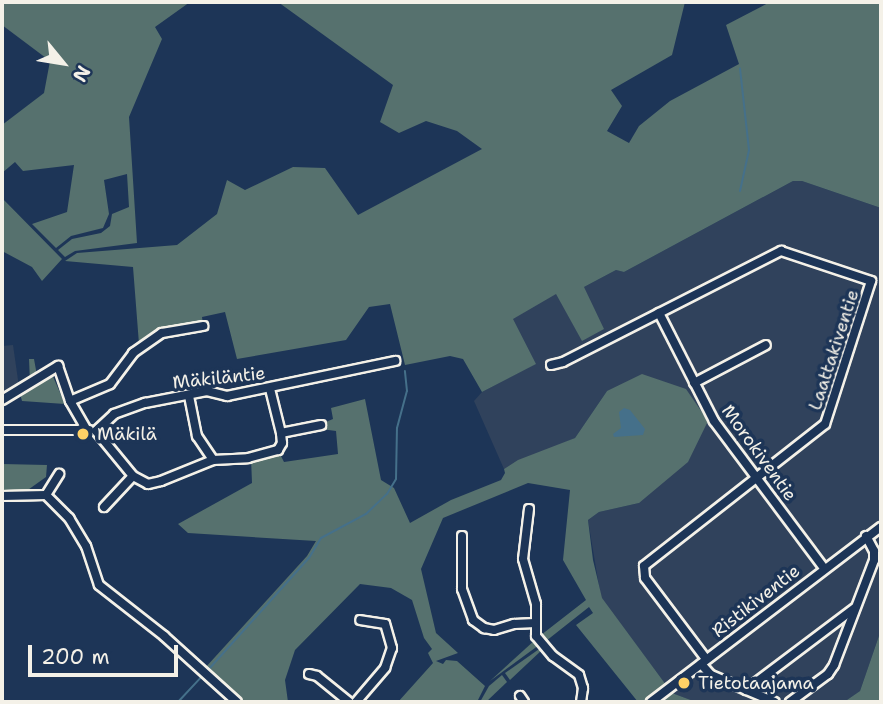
<!DOCTYPE html>
<meta charset="utf-8">
<style>
body{margin:0}
#map{position:relative;width:883px;height:704px;overflow:hidden;background:#1d3557;font-family:"Shantell Sans",sans-serif}
div>[style]{position:absolute}
.built>*{inset:0;background:#30425c}
.green>*{inset:0;background:#56716e}
.water>*{inset:0;background:#45708a}
.stream>*{height:2px;margin:-1px;padding:0 1px;transform-origin:1px;border-radius:1px;background:#45708a}
.roads{filter:drop-shadow(2px 0 #f4f1e8) drop-shadow(-2px 0 #f4f1e8) drop-shadow(0 2px #f4f1e8) drop-shadow(0 -2px #f4f1e8)}
.minor>*{height:8px;margin:-4px;padding:0 4px;transform-origin:4px;border-radius:4px;background:#1d3557}
.dots>*{width:19px;height:19px;translate:-50% -50%;box-sizing:border-box;border:4px solid #1d3557;border-radius:50%}
span{translate:-50% -50%;white-space:nowrap;text-align:center;line-height:1.15;-webkit-text-stroke:7px #1d3557;paint-order:stroke}
.street-label{font-size:18px;color:#f4f1e8}
.poi-label{font-size:18px;color:#f4f1e8}
.left{translate:0 -50%;text-align:left}
.frame{position:absolute;inset:0;border:4px solid #f4f1e8;pointer-events:none}
.north{position:absolute;left:28px;top:28px;width:70px;height:70px;-webkit-text-stroke:5px #1d3557;paint-order:stroke;rotate:120deg;font-size:19px;font-weight:700;line-height:28px;text-align:center;color:#f4f1e8}
.north::after{content:'';display:block;margin:auto;width:24px;height:32px;background:#f4f1e8;clip-path:polygon(50% 0,100% 100%,50% 72%,0 100%)}
.scale{position:absolute;left:28px;top:645px;width:150px;height:32px;box-sizing:border-box;border:4px solid #f4f1e8;border-top:0;padding-left:9px;font-size:21px;line-height:24px;white-space:nowrap;color:#f4f1e8;-webkit-text-stroke:5px #1d3557;paint-order:stroke}
</style>
<div id="map">
<div class="built">
<i style="clip-path:polygon(793px 181px,802px 181px,881px 208px,881px 630px,860px 691px,844px 702px,696px 702px,672px 693px,601px 598px,588px 520px,599px 512px,639px 503px,607px 391px,575px 438px,504px 469px,474px 401px,482px 392px,535px 364px,512px 319px,556px 293px,582px 340px,584px 287px,616px 270px,624px 272px)"></i>
<i style="clip-path:polygon(13px 345px,19px 387px,2px 396px,2px 346px)"></i>
</div>
<div class="green">
<i style="clip-path:polygon(4px 2px,190px 2px,155px 27px,162px 39px,129px 117px,137px 243px,75px 251px,65px 257px,58px 250px,72px 239px,101px 233px,110px 226px,112px 214px,129px 207px,127px 174px,104px 180px,109px 214px,103px 228px,71px 236px,56px 248px,32px 224px,67px 212px,74px 165px,23px 171px,15px 162px,2px 173px,2px 125px,44px 93px,50px 61px,2px 25px)"></i>
<i style="clip-path:polygon(278px 2px,685px 2px,672px 55px,611px 90px,622px 106px,607px 131px,629px 143px,639px 126px,670px 101px,739px 64px,726px 25px,770px 2px,881px 2px,881px 208px,802px 181px,793px 181px,624px 272px,616px 270px,584px 287px,604px 329px,582px 341px,556px 294px,513px 319px,536px 364px,482px 392px,463px 359px,450px 356px,405px 365px,390px 304px,369px 307px,346px 340px,237px 359px,225px 312px,202px 317px,203px 324px,139px 344px,133px 267px,65px 261px,77px 253px,177px 245px,217px 214px,227px 180px,245px 190px,293px 167px,325px 168px,358px 215px,482px 149px,457px 131px,426px 121px,399px 133px,380px 122px,393px 85px)"></i>
<i style="clip-path:polygon(2px 198px,62px 259px,42px 281px,32px 267px,2px 251px)"></i>
<i style="clip-path:polygon(29px 359px,34px 359px,38px 381px,51px 372px,65px 404px,22px 401px,19px 390px,30px 382px)"></i>
<i style="clip-path:polygon(642px 374px,686px 389px,708px 421px,688px 462px,639px 503px,599px 512px,588px 520px,593px 560px,602px 598px,672px 693px,696px 702px,638px 702px,576px 625px,593px 613px,589px 607px,546px 641px,541px 635px,586px 600px,563px 560px,570px 490px,528px 483px,443px 518px,421px 569px,436px 633px,458px 653px,436px 661px,443px 664px,446px 660px,457px 661px,485px 686px,477px 702px,398px 702px,433px 663px,428px 653px,432px 649px,424px 638px,412px 600px,391px 588px,360px 584px,295px 650px,285px 680px,288px 702px,235px 702px,92px 581px,98px 576px,102px 585px,205px 668px,307px 556px,316px 541px,188px 533px,178px 524px,252px 483px,251px 458px,278px 450px,284px 462px,338px 454px,336px 431px,321px 429px,321px 424px,333px 419px,331px 408px,365px 399px,381px 480px,394px 488px,410px 523px,451px 500px,501px 480px,505px 473px,504px 469px,518px 460px,575px 438px,607px 391px)"></i>
<i style="clip-path:polygon(2px 464px,47px 465px,46px 477px,25px 492px,2px 491px)"></i>
<i style="clip-path:polygon(881px 630px,881px 702px,844px 702px,860px 691px)"></i>
<i style="clip-path:polygon(535px 640px,539px 645px,490px 681px)"></i>
<i style="clip-path:polygon(542px 647px,543px 649px,510px 680px,505px 673px)"></i>
<i style="clip-path:polygon(502px 675px,507px 682px,486px 702px,480px 702px,489px 686px)"></i>
</div>
<div class="water">
<i style="clip-path:polygon(624px 408px,630px 410px,645px 429px,643px 435px,614px 437px,613px 434px,621px 428px,619px 412px)"></i>
</div>
<div class="stream">
<i style="left:740px;top:191px;width:42px;rotate:-77.6deg"></i>
<i style="left:749px;top:150px;width:82px;rotate:-96.3deg"></i>
<i style="left:208px;top:670px;width:151px;rotate:-48deg"></i>
<i style="left:309px;top:558px;width:23px;rotate:-59deg"></i>
<i style="left:321px;top:538px;width:51px;rotate:-28.1deg"></i>
<i style="left:366px;top:514px;width:29px;rotate:-44deg"></i>
<i style="left:387px;top:494px;width:17px;rotate:-59deg"></i>
<i style="left:396px;top:479px;width:51px;rotate:-88.9deg"></i>
<i style="left:397px;top:428px;width:38px;rotate:-75deg"></i>
<i style="left:407px;top:391px;width:20px;rotate:-96deg"></i>
<i style="left:178px;top:702px;width:35px;rotate:-47deg"></i>
</div>
<div class="roads">
<div class="minor">
<i style="left:659px;top:313px;width:121px;rotate:63deg"></i>
<i style="left:714px;top:421px;width:184px;rotate:53.2deg"></i>
<i style="left:551px;top:365px;width:12px;rotate:-14deg"></i>
<i style="left:563px;top:362px;width:245px;rotate:-27deg"></i>
<i style="left:781px;top:251px;width:95px;rotate:18.4deg"></i>
<i style="left:871px;top:281px;width:150px;rotate:107.8deg"></i>
<i style="left:825px;top:424px;width:230px;rotate:141.9deg"></i>
<i style="left:644px;top:566px;width:12px;rotate:85deg"></i>
<i style="left:645px;top:578px;width:101px;rotate:53deg"></i>
<i style="left:694px;top:383px;width:81px;rotate:-27.8deg"></i>
<i style="left:189px;top:396px;width:41px;rotate:78.7deg"></i>
<i style="left:197px;top:436px;width:29px;rotate:56deg"></i>
<i style="left:2px;top:400px;width:66px;rotate:-31.3deg"></i>
<i style="left:58px;top:366px;width:37px;rotate:71deg"></i>
<i style="left:70px;top:401px;width:34px;rotate:60deg"></i>
<i style="left:70px;top:401px;width:43px;rotate:-23deg"></i>
<i style="left:110px;top:384px;width:39px;rotate:-53deg"></i>
<i style="left:133px;top:353px;width:35px;rotate:-35deg"></i>
<i style="left:162px;top:333px;width:42px;rotate:-9.7deg"></i>
<i style="left:2px;top:430px;width:87px"></i>
<i style="left:96px;top:431px;width:25px;rotate:-43deg"></i>
<i style="left:114px;top:414px;width:33px;rotate:-20deg"></i>
<i style="left:145px;top:403px;width:63px;rotate:-11deg"></i>
<i style="left:207px;top:391px;width:21px;rotate:14deg"></i>
<i style="left:227px;top:396px;width:172px;rotate:-11.8deg"></i>
<i style="left:96px;top:431px;width:58px;rotate:50.6deg"></i>
<i style="left:133px;top:476px;width:17px;rotate:28deg"></i>
<i style="left:148px;top:484px;width:13px;rotate:-13deg"></i>
<i style="left:161px;top:481px;width:56px;rotate:-22deg"></i>
<i style="left:213px;top:460px;width:35px;rotate:-3deg"></i>
<i style="left:248px;top:458px;width:31px;rotate:-15deg"></i>
<i style="left:278px;top:450px;width:8px;rotate:-60deg"></i>
<i style="left:282px;top:443px;width:10px;rotate:-96deg"></i>
<i style="left:281px;top:433px;width:45px;rotate:-104deg"></i>
<i style="left:281px;top:433px;width:41px;rotate:-11.3deg"></i>
<i style="left:46px;top:495px;width:33px;rotate:45deg"></i>
<i style="left:69px;top:518px;width:33px;rotate:59deg"></i>
<i style="left:86px;top:546px;width:41px;rotate:71.6deg"></i>
<i style="left:99px;top:585px;width:83px;rotate:38.1deg"></i>
<i style="left:164px;top:636px;width:98px;rotate:42.1deg"></i>
<i style="left:46px;top:495px;width:25px;rotate:-58deg"></i>
<i style="left:2px;top:496px;width:44px;rotate:-1.3deg"></i>
<i style="left:104px;top:507px;width:42px;rotate:-46.9deg"></i>
<i style="left:529px;top:509px;width:50px;rotate:96.8deg"></i>
<i style="left:523px;top:559px;width:47px;rotate:73.9deg"></i>
<i style="left:536px;top:604px;width:32px;rotate:90deg"></i>
<i style="left:536px;top:636px;width:26px;rotate:50deg"></i>
<i style="left:553px;top:656px;width:32px;rotate:36deg"></i>
<i style="left:579px;top:675px;width:14px;rotate:73deg"></i>
<i style="left:583px;top:688px;width:14px;rotate:98deg"></i>
<i style="left:462px;top:536px;width:53px;rotate:90deg"></i>
<i style="left:462px;top:589px;width:33px;rotate:70deg"></i>
<i style="left:473px;top:620px;width:14px;rotate:36deg"></i>
<i style="left:484px;top:628px;width:10px;rotate:11deg"></i>
<i style="left:494px;top:630px;width:21px;rotate:-17deg"></i>
<i style="left:514px;top:624px;width:21px;rotate:-3deg"></i>
<i style="left:701px;top:664px;width:15px;rotate:48deg"></i>
<i style="left:711px;top:675px;width:69px;rotate:22.9deg"></i>
<i style="left:309px;top:674px;width:8px;rotate:14deg"></i>
<i style="left:317px;top:676px;width:41px;rotate:39.1deg"></i>
<i style="left:746px;top:690px;width:136px;rotate:-37deg"></i>
<i style="left:520px;top:696px;width:7px;rotate:56deg"></i>
<i style="left:356px;top:702px;width:45px;rotate:-49.5deg"></i>
<i style="left:385px;top:668px;width:21px;rotate:-71deg"></i>
<i style="left:392px;top:648px;width:25px;rotate:-106deg"></i>
<i style="left:385px;top:624px;width:25px;rotate:-171deg"></i>
<i style="left:651px;top:702px;width:289px;rotate:-37.3deg"></i>
<i style="left:790px;top:702px;width:47px;rotate:-36.4deg"></i>
<i style="left:828px;top:674px;width:11px;rotate:-56deg"></i>
<i style="left:834px;top:665px;width:112px;rotate:-69.1deg"></i>
<i style="left:874px;top:560px;width:9px;rotate:-90deg"></i>
<i style="left:874px;top:551px;width:17px;rotate:-118deg"></i>
</div>
</div>
<div class="dots">
<i style="left:83px;top:434px;background:#ffd166"></i>
<i style="left:684px;top:683px;background:#ffd166"></i>
</div>
<div class="street-label">
<span style="left:834px;top:350px;rotate:-72deg">Laattakiventie</span>
<span style="left:219px;top:378px;rotate:-6deg">Mäkiläntie</span>
<span style="left:759px;top:453px;rotate:54deg">Morokiventie</span>
<span style="left:756px;top:601px;rotate:-38deg">Ristikiventie</span>
</div>
<div class="poi-label">
<span class="left" style="left:97px;top:434px">Mäkilä</span>
<span class="left" style="left:698px;top:683px">Tietotaajama</span>
</div>
<div class="frame"></div>
<div class="north">N</div>
<div class="scale">200 m</div>
</div>
